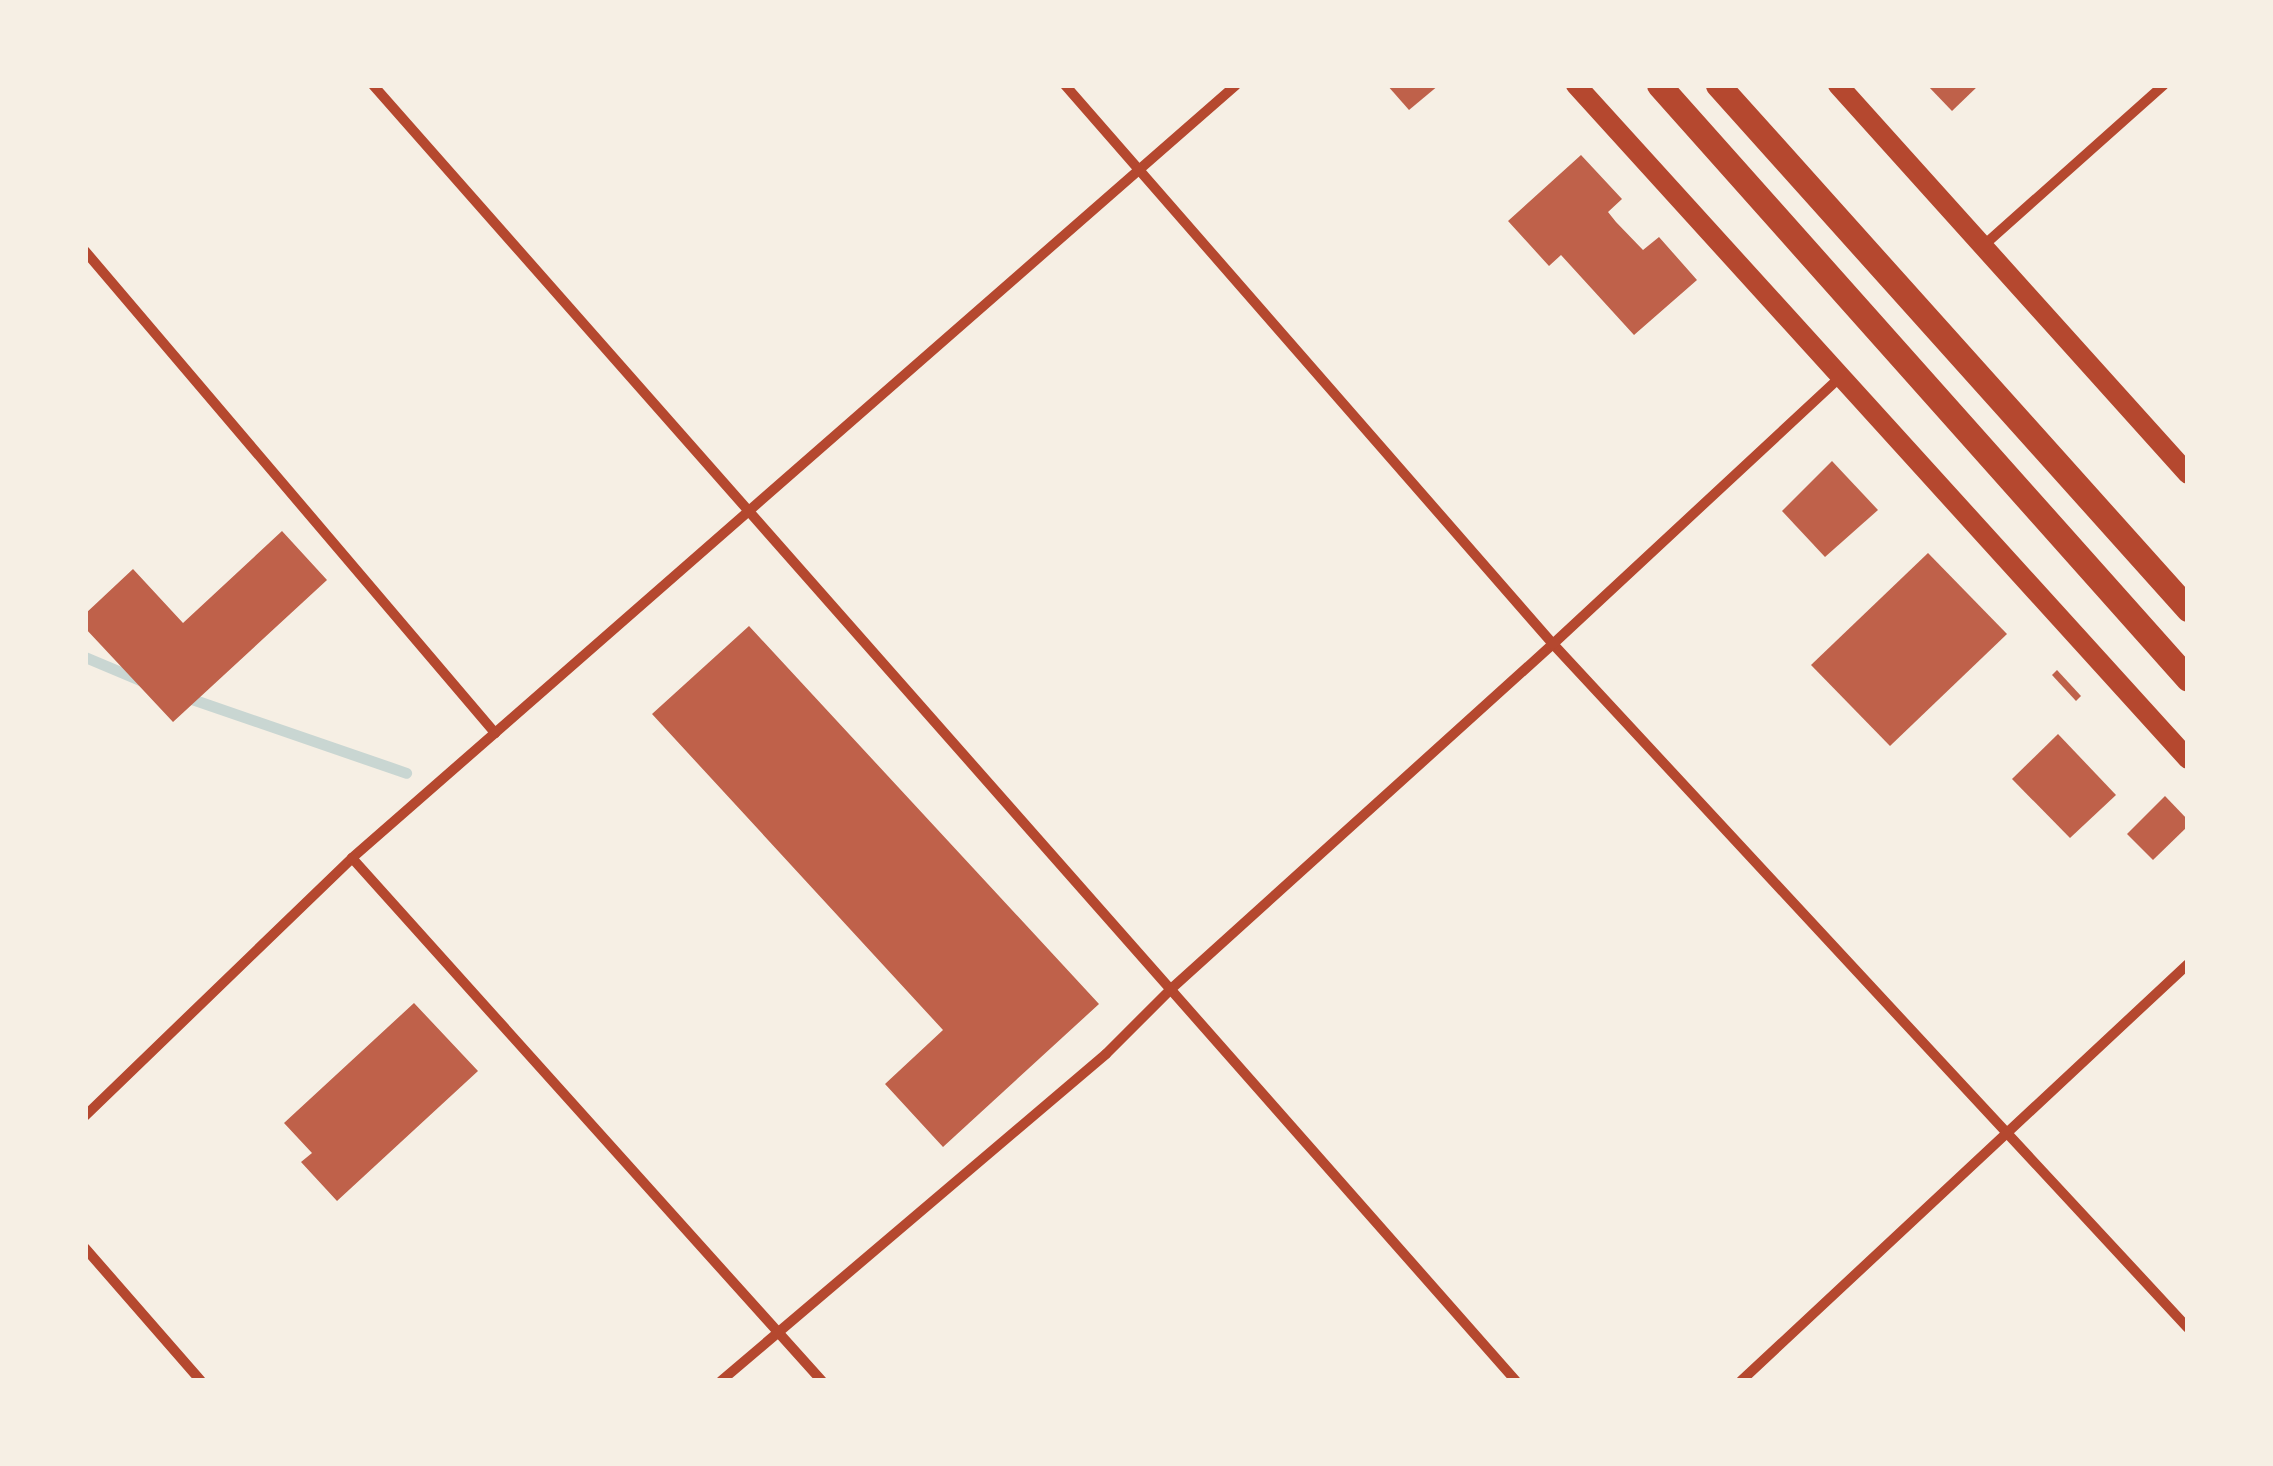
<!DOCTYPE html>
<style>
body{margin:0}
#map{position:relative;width:2273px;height:1466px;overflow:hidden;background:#f6efe4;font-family:"Space Grotesk",sans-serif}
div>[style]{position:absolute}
.stream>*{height:11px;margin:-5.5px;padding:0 5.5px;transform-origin:5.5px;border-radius:5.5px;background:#c9d6d2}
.building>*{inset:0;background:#bf614a}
.minor>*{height:10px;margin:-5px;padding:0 5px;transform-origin:5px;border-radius:5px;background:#b5482f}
.secondary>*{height:20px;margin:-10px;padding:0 10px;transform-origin:10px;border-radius:10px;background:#b5482f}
.primary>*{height:25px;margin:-12.5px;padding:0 12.5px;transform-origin:12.5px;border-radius:12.5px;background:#b5482f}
span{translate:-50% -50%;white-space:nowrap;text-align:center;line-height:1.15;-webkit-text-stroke:9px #f6efe4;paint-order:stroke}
.frame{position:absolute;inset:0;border:88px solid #f6efe4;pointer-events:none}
</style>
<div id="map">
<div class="stream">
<i style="left:85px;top:657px;width:67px;rotate:22.8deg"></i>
<i style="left:183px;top:696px;width:236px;rotate:19deg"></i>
</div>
<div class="building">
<i style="clip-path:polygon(1387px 85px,1439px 85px,1409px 110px)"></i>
<i style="clip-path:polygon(1927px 85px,1979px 85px,1952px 111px)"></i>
<i style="clip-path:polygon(1581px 155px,1622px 199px,1608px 212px,1616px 222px,1643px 250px,1659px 237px,1697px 280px,1634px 335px,1561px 255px,1549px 266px,1508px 221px)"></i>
<i style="clip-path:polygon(1832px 461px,1878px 510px,1825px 557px,1782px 511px)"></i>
<i style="clip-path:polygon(282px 531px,327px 580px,173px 722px,85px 628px,85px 614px,133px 569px,183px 623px)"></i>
<i style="clip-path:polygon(1928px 553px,2007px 634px,1890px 746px,1811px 665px)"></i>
<i style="clip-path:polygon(749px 626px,1099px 1004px,943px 1147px,885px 1084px,943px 1030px,652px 714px)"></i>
<i style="clip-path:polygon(2057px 670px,2081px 696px,2076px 701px,2052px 675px)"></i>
<i style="clip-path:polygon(2058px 734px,2116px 795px,2070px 838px,2012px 779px)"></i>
<i style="clip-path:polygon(2165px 796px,2188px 820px,2188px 826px,2153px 860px,2127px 834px)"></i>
<i style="clip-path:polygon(414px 1003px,478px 1071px,337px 1201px,301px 1162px,312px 1153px,284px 1123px)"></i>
</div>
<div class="minor">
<i style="left:373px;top:85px;width:1728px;rotate:48.59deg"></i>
<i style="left:1065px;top:85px;width:742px;rotate:48.88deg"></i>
<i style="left:1553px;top:644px;width:933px;rotate:47.13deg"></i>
<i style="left:1983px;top:246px;width:242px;rotate:-41.7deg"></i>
<i style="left:85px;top:251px;width:633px;rotate:49.61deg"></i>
<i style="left:352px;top:858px;width:703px;rotate:48.06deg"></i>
<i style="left:85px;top:1116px;width:371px;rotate:-44deg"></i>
<i style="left:352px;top:858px;width:1174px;rotate:-41.17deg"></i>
<i style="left:85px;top:1248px;width:176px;rotate:48.9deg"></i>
<i style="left:721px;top:1381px;width:505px;rotate:-40.34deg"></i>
<i style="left:1106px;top:1054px;width:92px;rotate:-45deg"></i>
<i style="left:1171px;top:989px;width:515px;rotate:-42.09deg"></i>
<i style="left:1553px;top:644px;width:392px;rotate:-42.9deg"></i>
<i style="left:1741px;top:1381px;width:611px;rotate:-43.01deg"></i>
</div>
<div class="secondary">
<i style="left:1576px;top:85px;width:910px;rotate:47.76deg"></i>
<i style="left:1838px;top:85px;width:523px;rotate:48.02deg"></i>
</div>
<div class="primary">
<i style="left:1659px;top:85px;width:795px;rotate:48.31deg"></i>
<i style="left:1718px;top:85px;width:704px;rotate:48.11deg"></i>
</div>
<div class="frame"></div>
</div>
